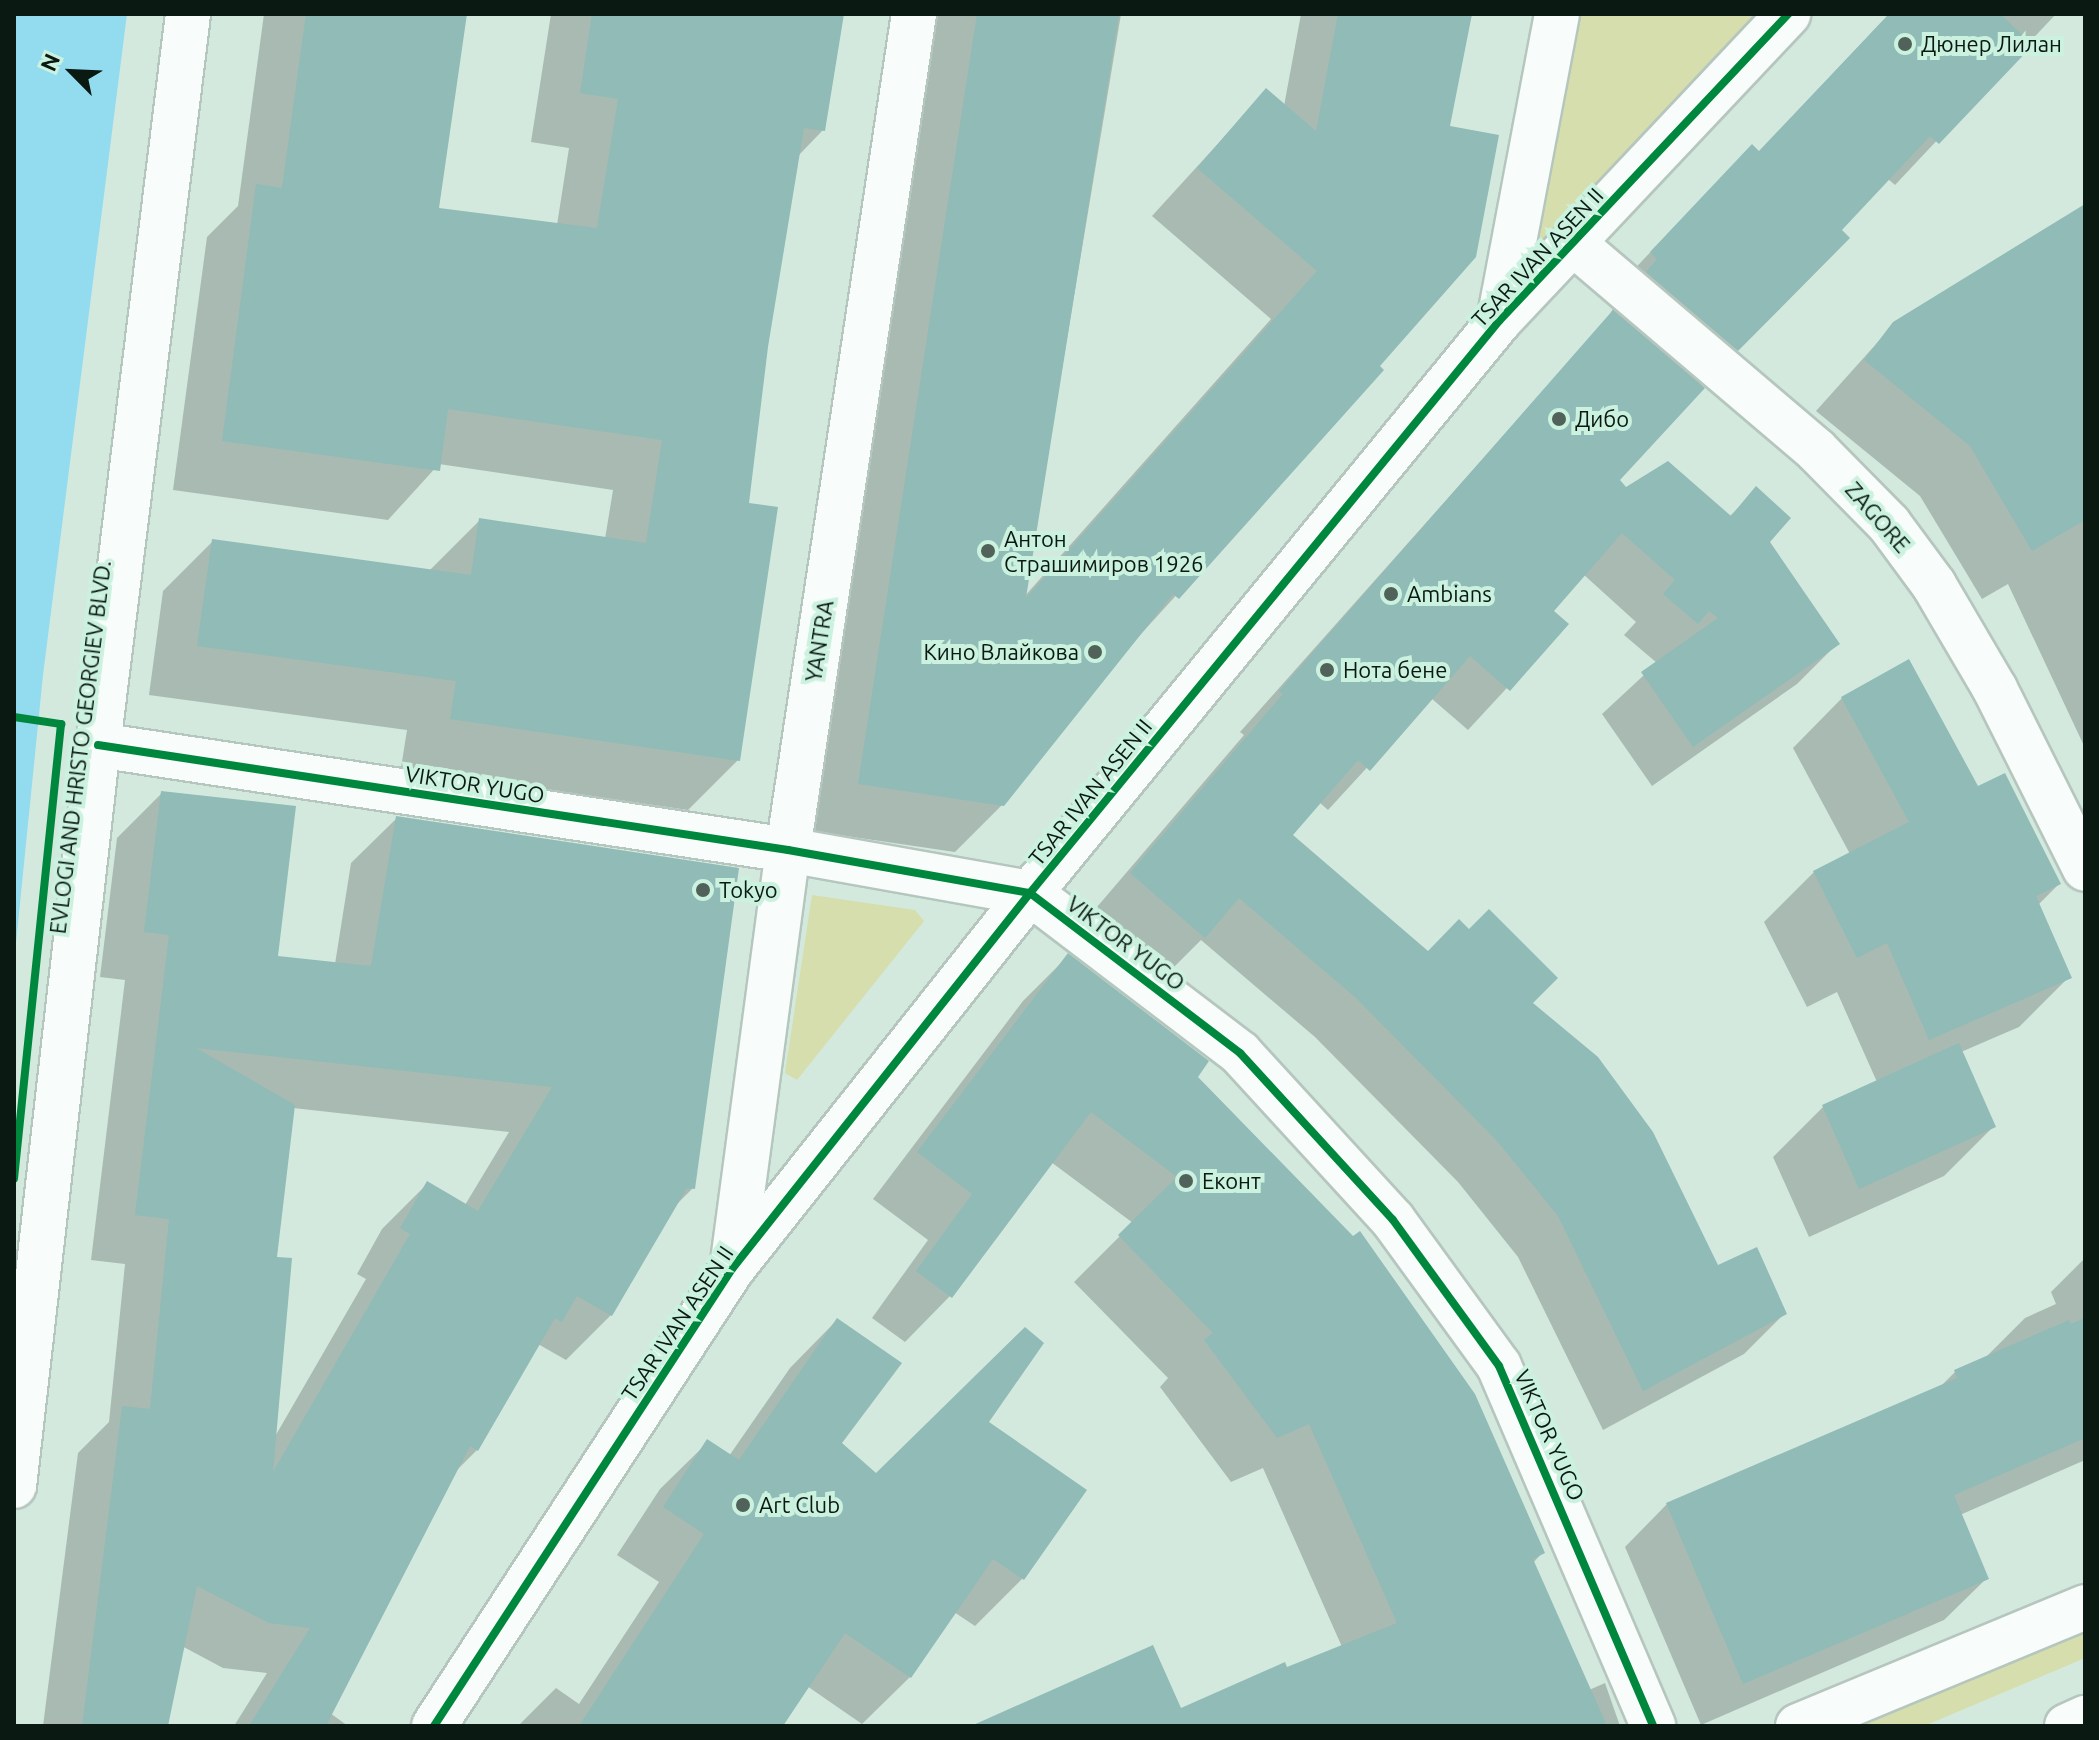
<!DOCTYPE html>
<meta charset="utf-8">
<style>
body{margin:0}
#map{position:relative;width:2099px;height:1740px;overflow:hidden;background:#d3e9de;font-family:Ubuntu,sans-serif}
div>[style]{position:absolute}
.green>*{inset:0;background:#d5deac}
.water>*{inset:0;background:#93dcf0}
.shadow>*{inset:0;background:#0003}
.building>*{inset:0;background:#90bbb6}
.roads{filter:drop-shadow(2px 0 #b5c6be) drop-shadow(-2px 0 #b5c6be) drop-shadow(0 2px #b5c6be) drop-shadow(0 -2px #b5c6be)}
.minor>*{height:44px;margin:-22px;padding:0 22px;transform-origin:22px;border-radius:22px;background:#f8fcfa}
.secondary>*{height:44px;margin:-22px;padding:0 22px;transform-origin:22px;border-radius:22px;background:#f8fcfa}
.trunk>*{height:44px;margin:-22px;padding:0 22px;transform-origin:22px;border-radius:22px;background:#f8fcfa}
.cycleway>*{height:8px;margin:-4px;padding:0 4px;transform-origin:4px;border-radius:4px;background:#00873e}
.dots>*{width:22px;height:22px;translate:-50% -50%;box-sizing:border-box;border:4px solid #cbf1df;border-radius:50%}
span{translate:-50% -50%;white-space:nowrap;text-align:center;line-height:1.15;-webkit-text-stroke:8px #cbf1df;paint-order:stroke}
.poi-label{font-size:22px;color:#0b1913}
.left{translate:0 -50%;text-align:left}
.right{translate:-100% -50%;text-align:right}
.street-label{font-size:22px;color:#0b1913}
.frame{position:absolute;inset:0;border:16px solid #0b1913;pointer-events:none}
.north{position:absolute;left:32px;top:32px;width:80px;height:80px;-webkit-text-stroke:6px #cbf1df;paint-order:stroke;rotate:294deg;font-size:22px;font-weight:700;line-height:32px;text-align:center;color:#0b1913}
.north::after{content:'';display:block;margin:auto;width:28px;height:36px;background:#0b1913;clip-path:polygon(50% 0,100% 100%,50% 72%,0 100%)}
</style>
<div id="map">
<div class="green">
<i style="clip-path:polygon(1557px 14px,1788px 14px,1499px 321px)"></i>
<i style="clip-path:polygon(812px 895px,915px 910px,924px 921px,797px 1080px,785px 1073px)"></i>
<i style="clip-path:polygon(2085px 1631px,2085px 1658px,1924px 1726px,1853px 1726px)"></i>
</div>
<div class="water">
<i style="clip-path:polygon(14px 14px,127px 14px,43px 675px,14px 963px)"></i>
</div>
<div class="shadow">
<i style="clip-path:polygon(264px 14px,464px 14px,437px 209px,557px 225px,569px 148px,531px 142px,551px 14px,843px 14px,823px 130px,798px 156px,766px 347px,747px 505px,738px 760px,688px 810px,401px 768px,407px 730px,149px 695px,163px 591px,213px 541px,429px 571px,480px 520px,605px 539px,613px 490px,439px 464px,388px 520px,173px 490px,207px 237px,238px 206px)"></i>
<i style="clip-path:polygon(936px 14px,1121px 14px,1024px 597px,1271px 319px,1152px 216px,1266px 91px,1284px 106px,1301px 14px,1472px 14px,1377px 366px,1381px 370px,1131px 645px,1003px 804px,955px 852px,812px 831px)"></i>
<i style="clip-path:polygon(1889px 14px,2056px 14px,1895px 185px,1888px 179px,1839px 230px,1847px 238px,1700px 387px,1617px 480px,1625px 490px,1729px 517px,1757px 489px,1767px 542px,1837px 644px,1797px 684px,1652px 786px,1602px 714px,1657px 663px,1624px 635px,1636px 622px,1583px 574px,1551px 611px,1566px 624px,1468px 730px,1431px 698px,1328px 810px,1319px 802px,1290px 836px,1428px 953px,1530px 1003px,1717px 1268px,1784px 1314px,1744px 1354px,1603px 1430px,1518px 1257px,1458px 1182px,1315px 1037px,1201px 940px,1164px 977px,1091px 914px,1244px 735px,1240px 732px,1608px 318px,1616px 303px,1609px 296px,1710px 189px,1758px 153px)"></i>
<i style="clip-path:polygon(2085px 240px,2085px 748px,2008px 584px,1982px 599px,1920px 496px,1816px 411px,1894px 324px)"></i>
<i style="clip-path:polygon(1842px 698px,1977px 789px,2059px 884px,2038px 905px,2069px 977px,2019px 1027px,1961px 1052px,1994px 1126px,1944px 1176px,1809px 1237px,1773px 1157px,1823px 1107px,1877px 1082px,1837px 992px,1807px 1007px,1764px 922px,1814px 872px,1850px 854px,1793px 748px)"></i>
<i style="clip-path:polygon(evenodd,162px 793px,276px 958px,335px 964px,351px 863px,397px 818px,693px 1188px,672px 1209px,611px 1315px,566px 1360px,538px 1344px,477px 1450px,454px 1473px,330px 1713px,348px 1726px,234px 1726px,267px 1673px,223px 1668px,180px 1645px,166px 1726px,43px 1726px,78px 1453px,109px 1422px,125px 1264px,91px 1260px,125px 980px,100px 977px,117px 838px,162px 793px,293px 1108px,509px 1132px,465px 1205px,427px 1184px,382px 1229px,357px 1274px,366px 1279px,273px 1440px,275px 1259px,293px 1108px)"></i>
<i style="clip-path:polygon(1068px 956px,1195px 1077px,1542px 1553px,1533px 1563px,1589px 1690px,1605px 1683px,1620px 1726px,976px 1726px,1180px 1710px,1342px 1647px,1263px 1468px,1231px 1482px,1160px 1387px,1168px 1378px,1074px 1282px,1133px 1223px,1051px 1162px,950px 1296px,905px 1342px,872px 1318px,928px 1240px,873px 1199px,1023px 1001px)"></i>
<i style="clip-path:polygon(2085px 1258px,2085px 1460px,1960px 1515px,1987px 1578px,1944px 1620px,1701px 1725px,1625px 1547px,1667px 1504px,1939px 1388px,1955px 1372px,1984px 1359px,2025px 1318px,2056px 1304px,2051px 1292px)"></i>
<i style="clip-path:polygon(837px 1320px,840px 1443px,876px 1475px,986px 1423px,1084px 1491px,1022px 1579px,975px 1626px,954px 1612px,910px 1677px,862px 1724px,807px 1686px,781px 1726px,518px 1726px,556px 1688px,579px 1704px,659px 1582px,617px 1555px,660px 1489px,708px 1442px,729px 1456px,790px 1368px)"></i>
</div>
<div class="building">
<i style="clip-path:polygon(306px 14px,467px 14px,439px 208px,597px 228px,618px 99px,580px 93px,592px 14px,844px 14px,825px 131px,804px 128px,768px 347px,749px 503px,778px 507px,740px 761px,450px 719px,456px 681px,197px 646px,212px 539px,471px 575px,479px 518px,646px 543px,662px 440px,448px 409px,440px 471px,222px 441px,256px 184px,282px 188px)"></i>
<i style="clip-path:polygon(977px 14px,1119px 14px,1026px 598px,1317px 271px,1197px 168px,1266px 88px,1316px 131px,1338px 14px,1472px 14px,1450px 126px,1499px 135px,1476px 257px,1380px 366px,1384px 370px,1179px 599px,1173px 594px,1004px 806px,858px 784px)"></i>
<i style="clip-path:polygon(1889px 14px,2000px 14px,2033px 45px,1939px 144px,1930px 136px,1842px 230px,1850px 238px,1738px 351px,1646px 272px,1657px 259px,1650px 252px,1752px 144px,1759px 151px)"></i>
<i style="clip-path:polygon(2085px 204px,2085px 520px,2032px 551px,1970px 446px,1864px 360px,1893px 322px)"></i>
<i style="clip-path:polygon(1613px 310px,1705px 388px,1620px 480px,1626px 487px,1668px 461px,1731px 516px,1756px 486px,1791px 518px,1770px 542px,1840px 644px,1693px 747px,1641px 672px,1718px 618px,1709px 611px,1698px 624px,1663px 594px,1675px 580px,1622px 533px,1554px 611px,1569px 624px,1510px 691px,1470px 656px,1370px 771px,1358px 760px,1293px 835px,1428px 951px,1459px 919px,1469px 929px,1489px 909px,1558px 978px,1533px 1003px,1598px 1057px,1653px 1132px,1718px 1265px,1757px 1247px,1787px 1314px,1643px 1391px,1558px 1216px,1498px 1142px,1447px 1090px,1355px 997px,1239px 898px,1205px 938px,1130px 873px,1283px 694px,1279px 691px)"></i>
<i style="clip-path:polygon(1909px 659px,1978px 786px,2005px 773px,2061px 884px,2036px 896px,2072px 978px,1929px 1040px,1887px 943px,1857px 958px,1813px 871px,1909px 822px,1841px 697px)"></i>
<i style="clip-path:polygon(evenodd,161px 791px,296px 806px,278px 956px,371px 966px,396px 816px,739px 868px,695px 1189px,687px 1188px,612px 1316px,577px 1296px,562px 1322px,555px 1318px,478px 1451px,470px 1446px,326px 1726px,249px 1726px,310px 1628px,269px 1623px,197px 1586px,168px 1726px,82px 1726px,122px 1406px,150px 1409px,169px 1219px,135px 1215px,169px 935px,144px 932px,161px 791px,196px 1048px,552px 1087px,478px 1211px,427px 1181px,400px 1228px,410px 1234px,273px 1472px,292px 1258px,277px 1257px,295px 1105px,196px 1048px)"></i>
<i style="clip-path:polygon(1068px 953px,1209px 1061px,1198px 1077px,1353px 1236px,1360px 1231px,1475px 1394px,1545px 1553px,1533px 1559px,1607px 1726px,971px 1726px,1153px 1645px,1181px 1708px,1285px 1662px,1287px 1667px,1397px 1623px,1309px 1424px,1277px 1438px,1204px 1340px,1213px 1333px,1118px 1235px,1177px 1177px,1091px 1112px,952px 1298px,916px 1271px,972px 1194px,917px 1152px)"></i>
<i style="clip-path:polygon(1959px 1043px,1996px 1127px,1859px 1189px,1822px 1105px)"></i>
<i style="clip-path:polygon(837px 1318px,902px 1363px,842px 1443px,876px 1473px,1025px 1327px,1044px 1343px,989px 1422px,1087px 1490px,1024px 1580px,993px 1559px,911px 1678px,845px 1633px,783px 1726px,579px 1726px,704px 1534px,663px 1507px,707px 1439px,739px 1460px)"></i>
<i style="clip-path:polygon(2085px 1318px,2085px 1438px,1954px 1495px,1989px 1579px,1743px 1684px,1666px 1503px,1957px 1378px,1954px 1370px,2069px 1320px,2071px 1324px)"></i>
</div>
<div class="roads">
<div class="minor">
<i style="left:1574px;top:244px;width:318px;rotate:40.4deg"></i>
<i style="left:1816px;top:450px;width:104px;rotate:45.4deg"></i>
<i style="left:1889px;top:524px;width:76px;rotate:53.6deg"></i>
<i style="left:1934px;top:585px;width:121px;rotate:59.6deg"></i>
<i style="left:1995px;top:689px;width:201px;rotate:63.4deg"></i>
<i style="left:1499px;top:321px;width:312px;rotate:-79.3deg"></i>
<i style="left:98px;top:745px;width:698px;rotate:8.65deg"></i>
<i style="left:788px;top:850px;width:246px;rotate:10.1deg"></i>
<i style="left:1030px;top:893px;width:264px;rotate:37.3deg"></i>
<i style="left:1240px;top:1053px;width:226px;rotate:47.5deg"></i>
<i style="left:1393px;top:1220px;width:180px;rotate:54deg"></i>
<i style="left:1499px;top:1366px;width:392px;rotate:66.8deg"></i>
<i style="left:732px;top:1269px;width:423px;rotate:-82.4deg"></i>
<i style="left:788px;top:850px;width:845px;rotate:-81.43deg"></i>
<i style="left:434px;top:1726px;width:546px;rotate:-56.89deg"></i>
<i style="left:732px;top:1269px;width:480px;rotate:-51.6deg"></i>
<i style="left:1030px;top:893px;width:740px;rotate:-50.65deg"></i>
<i style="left:1499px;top:321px;width:422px;rotate:-46.7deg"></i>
<i style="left:1798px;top:1726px;width:311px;rotate:-22.5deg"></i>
</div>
<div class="secondary">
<i style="left:14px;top:1486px;width:746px;rotate:-83.53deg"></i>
<i style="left:98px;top:745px;width:737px;rotate:-82.98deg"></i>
</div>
<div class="trunk">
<i style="left:2067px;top:1726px;width:20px;rotate:-24deg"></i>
</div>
</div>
<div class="cycleway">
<i style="left:14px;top:717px;width:48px;rotate:8.5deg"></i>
<i style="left:61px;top:724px;width:457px;rotate:95.9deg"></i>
<i style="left:98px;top:745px;width:698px;rotate:8.65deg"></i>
<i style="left:788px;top:850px;width:246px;rotate:10.1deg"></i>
<i style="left:1030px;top:893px;width:264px;rotate:37.3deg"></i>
<i style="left:1240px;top:1053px;width:226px;rotate:47.5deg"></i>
<i style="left:1393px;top:1220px;width:180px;rotate:54deg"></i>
<i style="left:1499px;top:1366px;width:392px;rotate:66.8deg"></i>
<i style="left:434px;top:1726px;width:546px;rotate:-56.89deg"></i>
<i style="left:732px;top:1269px;width:480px;rotate:-51.6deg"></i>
<i style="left:1030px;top:893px;width:740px;rotate:-50.65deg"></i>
<i style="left:1499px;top:321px;width:422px;rotate:-46.7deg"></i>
</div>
<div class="dots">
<i style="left:1905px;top:44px;background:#51625a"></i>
<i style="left:1559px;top:419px;background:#51625a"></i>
<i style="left:988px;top:551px;background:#51625a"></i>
<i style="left:1391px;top:594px;background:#51625a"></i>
<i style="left:1095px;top:652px;background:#51625a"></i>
<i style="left:1327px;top:670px;background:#51625a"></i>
<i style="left:703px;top:890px;background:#51625a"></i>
<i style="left:1186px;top:1181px;background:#51625a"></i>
<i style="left:743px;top:1505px;background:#51625a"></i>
</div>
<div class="poi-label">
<span class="left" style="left:1921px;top:44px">Дюнер Лилан</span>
<span class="left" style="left:1575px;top:419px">Дибо</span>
<span class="left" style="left:1004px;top:551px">Антон<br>Страшимиров 1926</span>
<span class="left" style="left:1407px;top:594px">Ambians</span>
<span class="right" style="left:1079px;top:652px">Кино Влайкова</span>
<span class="left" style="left:1343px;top:670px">Нота бене</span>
<span class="left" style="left:719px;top:890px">Tokyo</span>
<span class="left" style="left:1202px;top:1181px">Еконт</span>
<span class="left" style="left:759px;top:1505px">Art Club</span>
</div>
<div class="street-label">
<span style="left:1537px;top:257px;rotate:-47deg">TSAR IVAN ASEN II</span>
<span style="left:1878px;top:517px;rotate:49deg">ZAGORE</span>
<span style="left:819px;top:641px;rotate:-81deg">YANTRA</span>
<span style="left:80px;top:747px;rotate:-83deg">EVLOGI AND HRISTO GEORGIEV BLVD.</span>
<span style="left:475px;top:784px;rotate:9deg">VIKTOR YUGO</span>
<span style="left:1090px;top:792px;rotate:-51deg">TSAR IVAN ASEN II</span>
<span style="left:1126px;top:943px;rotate:37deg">VIKTOR YUGO</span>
<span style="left:677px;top:1323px;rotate:-56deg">TSAR IVAN ASEN II</span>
<span style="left:1550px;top:1435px;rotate:66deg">VIKTOR YUGO</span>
</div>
<div class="frame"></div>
<div class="north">N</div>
</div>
